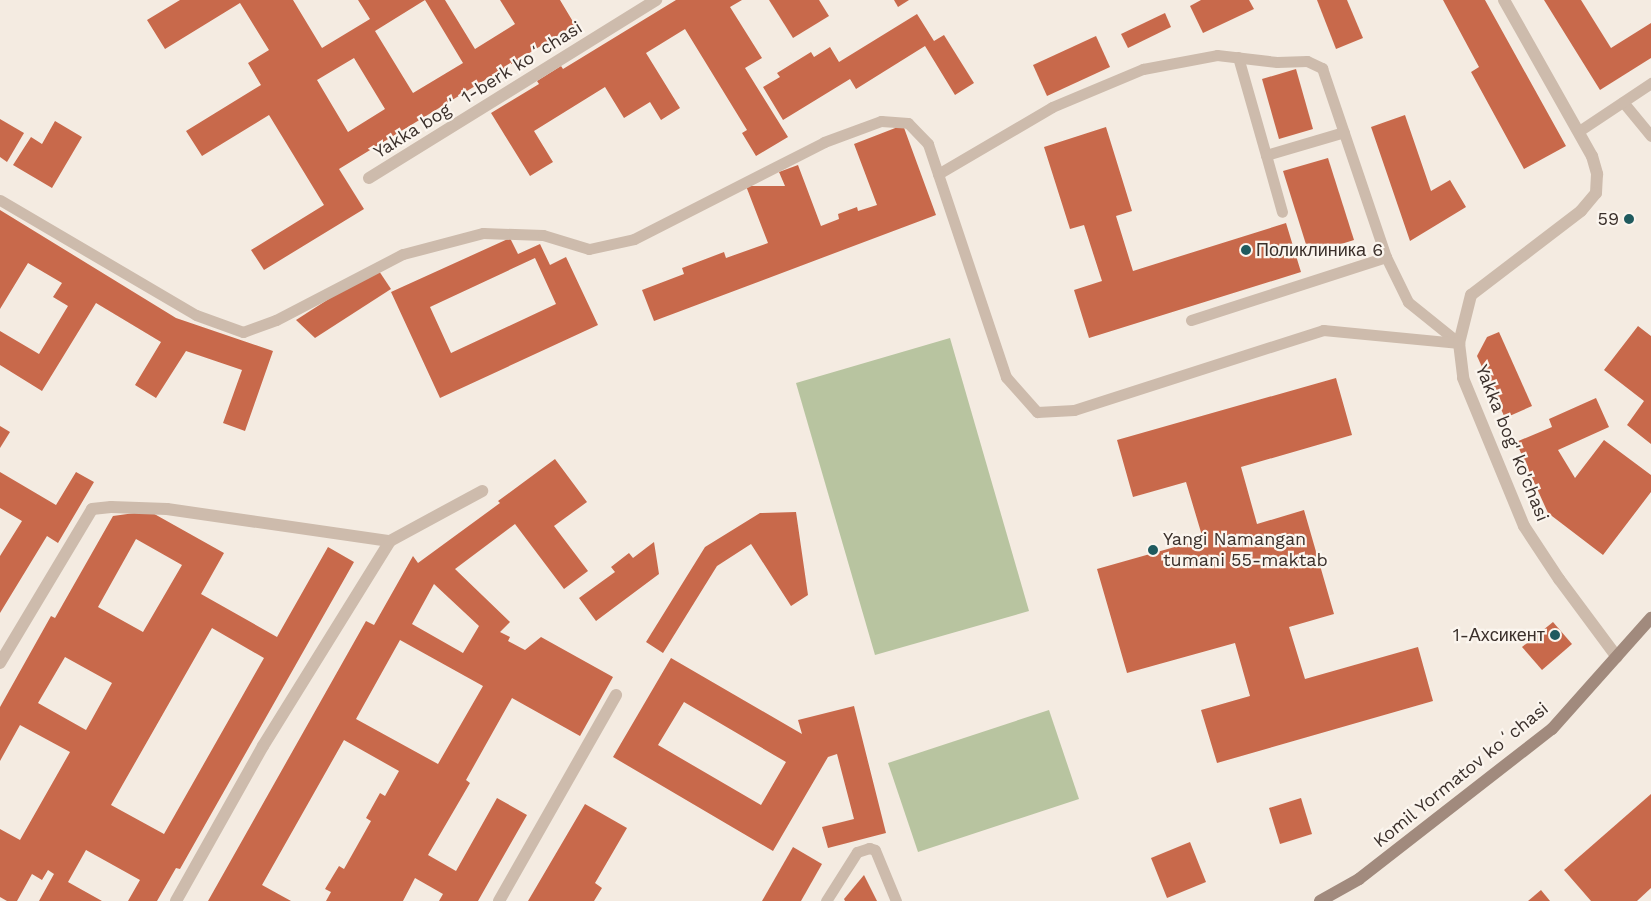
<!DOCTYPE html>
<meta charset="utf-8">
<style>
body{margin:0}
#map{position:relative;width:1651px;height:901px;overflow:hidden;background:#f4ebe1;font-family:"Work Sans",sans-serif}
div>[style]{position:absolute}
.green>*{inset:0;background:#b8c4a0}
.building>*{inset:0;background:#c8694b}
.lane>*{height:11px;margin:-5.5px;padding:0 5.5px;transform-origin:5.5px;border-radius:5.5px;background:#cdbbac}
.street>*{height:12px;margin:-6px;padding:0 6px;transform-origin:6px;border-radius:6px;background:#cdbbac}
.secondary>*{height:12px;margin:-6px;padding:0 6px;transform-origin:6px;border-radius:6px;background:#a18a7d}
.dots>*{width:14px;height:14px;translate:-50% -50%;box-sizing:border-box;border:2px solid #fbf5ee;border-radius:50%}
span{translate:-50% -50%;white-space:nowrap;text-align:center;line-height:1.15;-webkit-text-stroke:4.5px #fbf5ee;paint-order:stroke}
.street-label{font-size:18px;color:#3b302b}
.poi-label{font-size:18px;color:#3b302b}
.right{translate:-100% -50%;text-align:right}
.left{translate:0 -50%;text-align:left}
</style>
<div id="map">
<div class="green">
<i style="clip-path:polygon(950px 338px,1029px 611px,875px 655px,796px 383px)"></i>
<i style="clip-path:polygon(1049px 710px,1079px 799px,918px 852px,888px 763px)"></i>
</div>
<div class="building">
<i style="clip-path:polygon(evenodd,180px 0,293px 0,322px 48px,370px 19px,358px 0,445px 0,475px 49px,515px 24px,500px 0,560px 0,575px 25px,339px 169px,364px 209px,264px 270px,251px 250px,324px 205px,269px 115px,202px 156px,186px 131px,261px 85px,248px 63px,269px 50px,240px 3px,165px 49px,147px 20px,180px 0,425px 0,463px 63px,413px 93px,375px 31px,425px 0,180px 0,354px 58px,385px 109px,348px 132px,317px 80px,354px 58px)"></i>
<i style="clip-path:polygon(676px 0,742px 0,730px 7px,762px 58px,745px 68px,788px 137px,756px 156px,742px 133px,747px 130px,685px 29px,646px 53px,680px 108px,661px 120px,650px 102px,624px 118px,605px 87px,534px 131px,553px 162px,530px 176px,491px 113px,539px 84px,537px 81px,561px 66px,563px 69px)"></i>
<i style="clip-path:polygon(769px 0,819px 0,829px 16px,793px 38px)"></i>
<i style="clip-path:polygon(894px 0,909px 0,898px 7px)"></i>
<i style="clip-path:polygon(1201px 0,1249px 0,1254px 9px,1203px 33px,1190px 6px)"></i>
<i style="clip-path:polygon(1317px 0,1347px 0,1363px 38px,1336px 49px)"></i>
<i style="clip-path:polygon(1443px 0,1485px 0,1566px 146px,1524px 169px,1471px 72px,1479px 67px)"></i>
<i style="clip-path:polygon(1544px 0,1581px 0,1611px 48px,1651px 23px,1651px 58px,1600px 90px)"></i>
<i style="clip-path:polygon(1165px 13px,1171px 27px,1128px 48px,1121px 34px)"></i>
<i style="clip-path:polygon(917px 14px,934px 41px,944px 35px,974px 83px,955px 95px,925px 46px,856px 89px,850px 79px,783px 120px,763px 87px,780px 77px,777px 73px,811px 52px,814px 57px,830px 47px,839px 62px)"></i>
<i style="clip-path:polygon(1096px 36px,1110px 67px,1047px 96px,1033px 65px)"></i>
<i style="clip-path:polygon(1296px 69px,1313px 129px,1279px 139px,1262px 79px)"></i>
<i style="clip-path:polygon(1405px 115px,1431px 191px,1450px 180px,1466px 207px,1410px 241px,1371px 127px)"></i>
<i style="clip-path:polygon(0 119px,24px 133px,7px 162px,0 157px)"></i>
<i style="clip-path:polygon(55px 121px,82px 137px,52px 188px,13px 165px,31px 137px,42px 144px)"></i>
<i style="clip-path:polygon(903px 125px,936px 215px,654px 321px,642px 290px,684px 274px,682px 268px,724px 252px,726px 258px,768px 243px,746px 186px,785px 186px,779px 172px,798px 165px,821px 226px,839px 219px,838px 214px,857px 207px,858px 211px,877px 205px,854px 144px)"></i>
<i style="clip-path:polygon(1106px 127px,1132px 211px,1116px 216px,1133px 271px,1286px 223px,1301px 272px,1089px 338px,1074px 290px,1102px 281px,1084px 225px,1070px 229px,1044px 147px)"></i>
<i style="clip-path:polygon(1328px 158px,1354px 240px,1309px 254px,1283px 171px)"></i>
<i style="clip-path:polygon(0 210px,176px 318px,273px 351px,245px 431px,223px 423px,242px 370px,186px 351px,156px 398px,135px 385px,161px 342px,96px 303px,42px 391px,0 365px,0 331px,39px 354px,68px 306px,53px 297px,62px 283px,28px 263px,0 309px)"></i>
<i style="clip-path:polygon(evenodd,510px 238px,518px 254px,540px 244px,550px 265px,566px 257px,598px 325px,440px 398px,391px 292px,510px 238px,535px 258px,556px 304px,451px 353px,430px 307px,535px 258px)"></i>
<i style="clip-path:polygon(377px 268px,391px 289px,315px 338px,296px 320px)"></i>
<i style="clip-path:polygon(1638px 326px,1651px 336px,1651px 444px,1627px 425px,1644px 401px,1604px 370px)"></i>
<i style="clip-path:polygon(1499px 332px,1532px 406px,1505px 418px,1477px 356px,1487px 337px)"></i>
<i style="clip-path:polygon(1336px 378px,1352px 435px,1241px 467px,1257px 524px,1304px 510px,1334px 614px,1289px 627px,1305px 679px,1418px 647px,1433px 701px,1217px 763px,1201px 710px,1250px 696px,1235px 643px,1127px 673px,1097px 569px,1203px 539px,1186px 482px,1133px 497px,1117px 440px)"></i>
<i style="clip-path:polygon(1596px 398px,1609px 427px,1558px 450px,1575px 478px,1604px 440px,1651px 475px,1651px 492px,1603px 555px,1548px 513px,1516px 442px,1552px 427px,1549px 419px)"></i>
<i style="clip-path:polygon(0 426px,10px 432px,0 448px)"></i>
<i style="clip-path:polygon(evenodd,555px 459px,587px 502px,554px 526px,588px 571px,564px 589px,515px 524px,455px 569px,510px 622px,500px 632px,510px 637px,508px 641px,525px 650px,541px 637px,613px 677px,580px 736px,512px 698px,466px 780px,470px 783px,428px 855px,456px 871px,497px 798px,527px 815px,478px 901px,439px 901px,443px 894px,415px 878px,403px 901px,326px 901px,331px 892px,325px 889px,339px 866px,344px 869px,371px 821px,366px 818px,380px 793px,385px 796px,399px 771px,344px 740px,262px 885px,291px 901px,208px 901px,366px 621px,374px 625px,413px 556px,418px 563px,500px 503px,498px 501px,555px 459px,434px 584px,479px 626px,463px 653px,412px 624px,434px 584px,555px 459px,400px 640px,483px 686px,438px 764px,356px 719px,400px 640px)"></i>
<i style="clip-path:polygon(0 472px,56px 505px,76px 472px,94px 482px,58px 543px,47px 536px,0 613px,0 556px,22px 521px,0 508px)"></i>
<i style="clip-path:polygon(evenodd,149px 511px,224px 553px,201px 594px,277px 637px,328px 547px,354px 562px,180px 869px,176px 868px,157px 901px,128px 901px,140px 880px,86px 850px,68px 882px,102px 901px,39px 901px,54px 874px,48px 870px,42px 880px,32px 874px,17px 901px,7px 901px,0 897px,0 829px,20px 840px,70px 752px,20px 725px,0 761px,0 707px,51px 616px,55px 618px,113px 516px,149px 511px,136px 539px,182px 565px,143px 632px,98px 607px,136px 539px,149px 511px,212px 628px,264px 658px,164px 834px,111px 805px,212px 628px,149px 511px,65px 657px,112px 683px,86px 730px,38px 703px,65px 657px)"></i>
<i style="clip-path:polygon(796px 512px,808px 595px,791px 606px,751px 544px,717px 566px,663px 653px,646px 642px,705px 547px,760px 513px)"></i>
<i style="clip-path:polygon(654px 542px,659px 574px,596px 621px,579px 598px,615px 572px,611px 567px,629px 553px,633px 558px)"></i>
<i style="clip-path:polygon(1553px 622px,1572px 644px,1542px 670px,1522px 647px)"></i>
<i style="clip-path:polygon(evenodd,671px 658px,802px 734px,798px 720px,854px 706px,886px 833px,828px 848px,822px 827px,854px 819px,837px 754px,828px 757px,773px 851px,613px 757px,671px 658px,684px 702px,786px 762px,761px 805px,658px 745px,684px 702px)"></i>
<i style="clip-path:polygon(1651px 794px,1651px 888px,1637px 901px,1591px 901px,1564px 870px)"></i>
<i style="clip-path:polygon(1301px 798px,1312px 834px,1280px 844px,1269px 808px)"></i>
<i style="clip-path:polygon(585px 804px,627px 828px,595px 883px,602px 888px,594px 901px,528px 901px)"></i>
<i style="clip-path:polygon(1190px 842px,1206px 882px,1167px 898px,1151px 858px)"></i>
<i style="clip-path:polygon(793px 847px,822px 864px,801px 901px,762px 901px)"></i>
<i style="clip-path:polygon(864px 875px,877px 901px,845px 901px,844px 899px)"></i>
<i style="clip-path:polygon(1541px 890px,1550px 901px,1528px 901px)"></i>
</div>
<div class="lane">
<i style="left:1238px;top:57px;width:102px;rotate:74.1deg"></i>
<i style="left:1266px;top:155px;width:81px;rotate:-16.4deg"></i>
<i style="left:1623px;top:102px;width:44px;rotate:50.5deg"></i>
<i style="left:1579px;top:131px;width:87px;rotate:-33.7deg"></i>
<i style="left:1266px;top:155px;width:59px;rotate:74.3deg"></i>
<i style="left:938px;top:174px;width:132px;rotate:-30.4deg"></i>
<i style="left:1052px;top:107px;width:99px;rotate:-22.7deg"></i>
<i style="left:1143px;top:69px;width:75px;rotate:-10.7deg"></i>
<i style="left:1217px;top:55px;width:60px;rotate:6.7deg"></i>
<i style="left:1277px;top:62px;width:30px;rotate:-2deg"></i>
<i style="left:1307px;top:61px;width:17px;rotate:25deg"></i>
<i style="left:1322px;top:68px;width:200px;rotate:71.3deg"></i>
<i style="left:1386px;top:257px;width:50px;rotate:63.9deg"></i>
<i style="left:1408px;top:302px;width:65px;rotate:38.8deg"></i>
<i style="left:0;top:200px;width:227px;rotate:30.4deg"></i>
<i style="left:196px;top:315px;width:50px;rotate:19.9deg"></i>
<i style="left:243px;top:332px;width:35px;rotate:-20deg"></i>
<i style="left:276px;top:320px;width:143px;rotate:-27.5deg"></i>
<i style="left:403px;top:254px;width:83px;rotate:-14.7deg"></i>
<i style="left:483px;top:233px;width:60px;rotate:1.9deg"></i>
<i style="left:543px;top:235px;width:48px;rotate:16.9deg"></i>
<i style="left:589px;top:249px;width:46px;rotate:-12.5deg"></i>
<i style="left:634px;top:239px;width:213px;rotate:-27deg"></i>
<i style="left:824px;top:142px;width:61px;rotate:-20.2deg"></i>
<i style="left:881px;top:121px;width:27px;rotate:4deg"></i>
<i style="left:908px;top:123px;width:29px;rotate:46deg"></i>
<i style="left:928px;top:144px;width:246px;rotate:71.5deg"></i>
<i style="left:1006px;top:377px;width:47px;rotate:48.5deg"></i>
<i style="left:1037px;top:412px;width:37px;rotate:-3deg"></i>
<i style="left:1074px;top:410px;width:262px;rotate:-17.8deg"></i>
<i style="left:1323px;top:330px;width:137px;rotate:5.5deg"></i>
<i style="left:1191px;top:320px;width:205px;rotate:-17.9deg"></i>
<i style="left:826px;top:901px;width:58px;rotate:-57.7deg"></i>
<i style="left:857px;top:852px;width:13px;rotate:-18deg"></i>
<i style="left:869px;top:848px;width:6px;rotate:18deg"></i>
<i style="left:875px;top:850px;width:55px;rotate:67.6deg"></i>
</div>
<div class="street">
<i style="left:1504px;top:0;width:179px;rotate:60.6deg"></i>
<i style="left:1592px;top:156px;width:19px;rotate:74deg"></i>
<i style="left:1597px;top:174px;width:19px;rotate:93deg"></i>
<i style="left:1596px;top:193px;width:23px;rotate:130deg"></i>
<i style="left:1581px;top:211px;width:138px;rotate:142.6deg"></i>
<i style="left:1471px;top:295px;width:49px;rotate:104deg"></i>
<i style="left:1459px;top:343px;width:35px;rotate:83deg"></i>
<i style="left:1463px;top:378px;width:160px;rotate:67.6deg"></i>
<i style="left:1524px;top:526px;width:64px;rotate:56.6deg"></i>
<i style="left:1559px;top:579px;width:97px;rotate:53.4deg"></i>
<i style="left:369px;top:178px;width:338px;rotate:-31.8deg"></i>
<i style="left:0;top:663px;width:179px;rotate:-59.1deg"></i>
<i style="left:92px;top:509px;width:19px;rotate:-6deg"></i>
<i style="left:111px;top:507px;width:56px;rotate:2deg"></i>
<i style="left:167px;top:509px;width:225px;rotate:8.2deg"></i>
<i style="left:176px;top:901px;width:178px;rotate:-60.7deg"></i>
<i style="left:263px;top:746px;width:241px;rotate:-58.2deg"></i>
<i style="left:390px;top:541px;width:105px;rotate:-28.5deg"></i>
<i style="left:499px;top:901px;width:237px;rotate:-60.4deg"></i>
</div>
<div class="secondary">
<i style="left:1320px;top:901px;width:45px;rotate:-29.4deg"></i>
<i style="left:1359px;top:879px;width:244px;rotate:-37.9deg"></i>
<i style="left:1552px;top:729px;width:149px;rotate:-48.3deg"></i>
</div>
<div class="dots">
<i style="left:1629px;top:219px;background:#1f5a5e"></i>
<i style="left:1246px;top:250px;background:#1f5a5e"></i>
<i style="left:1153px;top:550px;background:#1f5a5e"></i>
<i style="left:1555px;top:635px;background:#1f5a5e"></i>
</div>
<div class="street-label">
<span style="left:478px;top:90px;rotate:-32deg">Yakka bogʻ 1-berk koʻchasi</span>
<span style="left:1512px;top:443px;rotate:68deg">Yakka bog' ko'chasi</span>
<span style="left:1461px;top:775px;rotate:-39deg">Komil Yormatov koʻchasi</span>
</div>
<div class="poi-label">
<span class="right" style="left:1619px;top:219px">59</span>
<span class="left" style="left:1256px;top:250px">Поликлиника 6</span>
<span class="left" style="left:1163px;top:550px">Yangi Namangan<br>tumani 55-maktab</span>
<span class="right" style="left:1545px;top:635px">1-Ахсикент</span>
</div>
</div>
